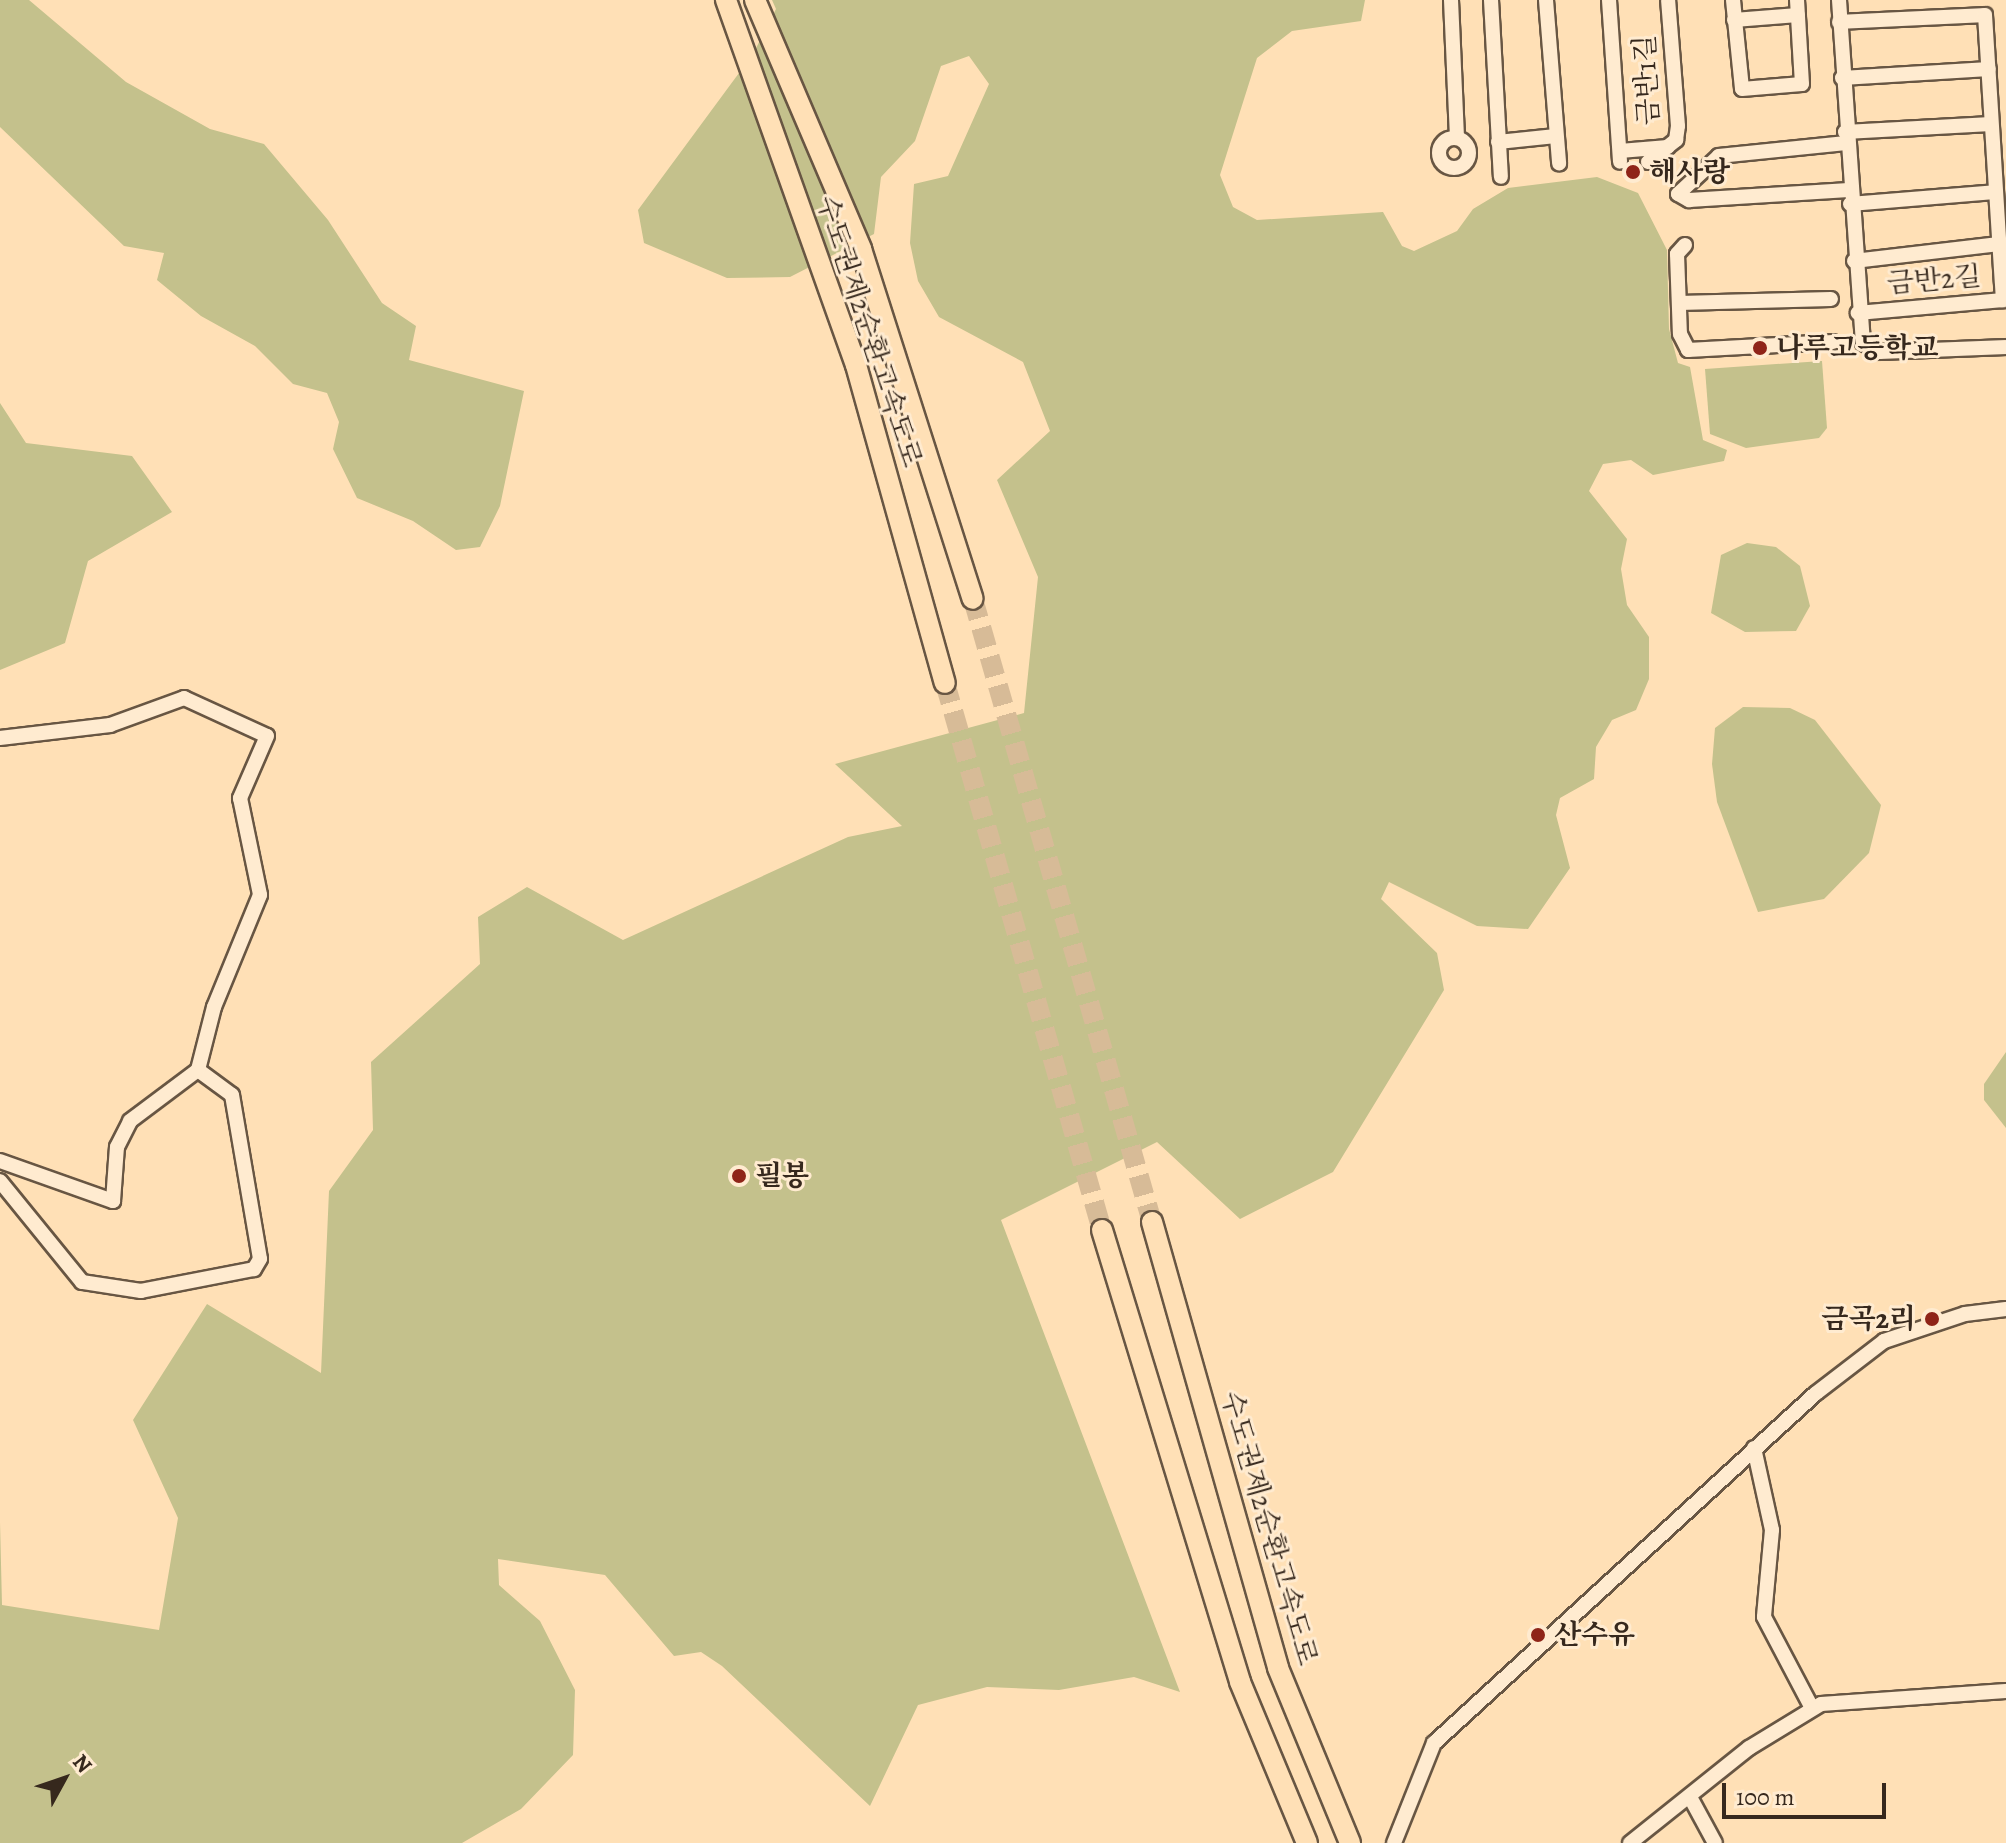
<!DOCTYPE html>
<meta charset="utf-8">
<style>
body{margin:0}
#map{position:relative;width:2006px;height:1843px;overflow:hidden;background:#ffe0b6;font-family:Alegreya,"Noto Serif KR",serif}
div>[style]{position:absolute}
.green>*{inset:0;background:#c4c18c}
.highway-tunnel>*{height:20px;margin-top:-10px;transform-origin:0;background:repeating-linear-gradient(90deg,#d7bb97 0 20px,transparent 0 30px)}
.roads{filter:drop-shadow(2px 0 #685643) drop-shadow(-2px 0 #685643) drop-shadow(0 2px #685643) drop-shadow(0 -2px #685643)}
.minor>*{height:14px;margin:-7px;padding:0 7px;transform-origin:7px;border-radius:7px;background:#ffebd0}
.minor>.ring{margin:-7px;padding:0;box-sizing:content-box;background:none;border:14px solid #ffebd0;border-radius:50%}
.highway>*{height:20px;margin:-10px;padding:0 10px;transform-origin:10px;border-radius:10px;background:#ffe0b6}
.dots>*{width:22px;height:22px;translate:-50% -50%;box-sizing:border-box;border:4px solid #ffebd0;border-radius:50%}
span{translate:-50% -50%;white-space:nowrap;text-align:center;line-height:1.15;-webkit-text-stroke:6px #ffebd0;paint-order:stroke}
.street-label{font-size:28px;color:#36281d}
.poi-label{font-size:28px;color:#36281d;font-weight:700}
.left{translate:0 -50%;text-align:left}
.right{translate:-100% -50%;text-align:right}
.north{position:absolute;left:24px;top:1739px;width:80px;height:80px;-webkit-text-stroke:6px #ffebd0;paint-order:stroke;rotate:50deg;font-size:22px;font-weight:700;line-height:32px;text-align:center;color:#36281d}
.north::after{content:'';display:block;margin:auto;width:28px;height:36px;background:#36281d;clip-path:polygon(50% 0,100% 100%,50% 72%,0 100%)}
.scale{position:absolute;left:1722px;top:1783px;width:164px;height:36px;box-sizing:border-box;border:4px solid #36281d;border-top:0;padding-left:10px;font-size:24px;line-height:28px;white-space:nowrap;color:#36281d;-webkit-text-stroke:6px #ffebd0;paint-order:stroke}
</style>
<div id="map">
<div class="green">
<i style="clip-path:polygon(0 0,29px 0,126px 82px,210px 129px,264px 144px,328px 220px,382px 303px,416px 326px,409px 360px,524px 391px,500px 506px,480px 547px,456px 550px,413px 521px,357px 498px,333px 449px,339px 422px,327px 393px,293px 384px,255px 346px,201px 316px,157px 280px,164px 253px,124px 246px,0 127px)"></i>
<i style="clip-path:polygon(772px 0,1365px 0,1361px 21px,1292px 31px,1257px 58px,1220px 175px,1233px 207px,1257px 220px,1383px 212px,1402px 246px,1414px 251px,1457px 231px,1473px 209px,1508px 188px,1597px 177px,1638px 193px,1667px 250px,1669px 329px,1678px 363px,1690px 367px,1703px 440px,1727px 450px,1724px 461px,1653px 475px,1631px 460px,1603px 464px,1589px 491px,1627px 539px,1621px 569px,1627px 605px,1649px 637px,1649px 679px,1636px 710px,1612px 720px,1596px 747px,1594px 779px,1560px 798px,1556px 815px,1570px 868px,1528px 929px,1477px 926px,1389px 882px,1381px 899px,1437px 953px,1444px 990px,1333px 1172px,1240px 1219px,1157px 1142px,1001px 1220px,1180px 1692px,1134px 1677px,1059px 1690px,987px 1687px,918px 1705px,870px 1806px,722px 1666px,701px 1652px,674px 1656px,605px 1575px,498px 1559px,499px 1585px,540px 1621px,575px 1690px,573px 1755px,521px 1809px,462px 1843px,0 1843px,0 1522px,2px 1605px,159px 1630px,178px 1518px,133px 1420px,207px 1304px,321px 1373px,329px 1191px,373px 1130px,371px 1062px,480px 964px,478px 917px,527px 887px,623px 940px,848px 837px,902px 826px,835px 764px,1024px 713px,1038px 577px,997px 480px,1050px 431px,1023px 362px,939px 317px,918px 281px,910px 243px,914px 184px,948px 176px,989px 84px,969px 56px,941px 66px,915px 141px,881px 177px,874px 234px,790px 277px,727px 278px,644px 243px,638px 210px,753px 54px,776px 9px)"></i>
<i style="clip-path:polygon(1822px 361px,1827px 428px,1819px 438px,1746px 448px,1710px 434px,1705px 369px)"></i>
<i style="clip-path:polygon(0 403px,26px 443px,132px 456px,172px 512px,88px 561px,65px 643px,0 670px)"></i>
<i style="clip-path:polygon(1747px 543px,1776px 547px,1800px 566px,1810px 606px,1796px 631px,1745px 632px,1711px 613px,1721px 555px)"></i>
<i style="clip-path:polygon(1743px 707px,1790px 708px,1815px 720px,1881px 805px,1869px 853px,1824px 899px,1758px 912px,1717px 802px,1712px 764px,1715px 728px)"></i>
<i style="clip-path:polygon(2006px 1052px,2006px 1128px,1984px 1100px,1984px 1084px)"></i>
</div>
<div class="highway-tunnel">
<i style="left:973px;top:599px;width:648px;rotate:73.97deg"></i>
<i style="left:945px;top:683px;width:569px;rotate:73.99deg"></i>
</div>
<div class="roads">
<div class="minor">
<i style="left:1451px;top:0;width:138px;rotate:87.5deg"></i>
<i style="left:1491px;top:0;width:177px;rotate:86.8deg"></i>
<i style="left:1546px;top:0;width:164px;rotate:85.4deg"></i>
<i style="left:1609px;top:0;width:162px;rotate:86.1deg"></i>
<i style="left:1733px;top:0;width:89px;rotate:84.2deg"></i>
<i style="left:1742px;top:89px;width:60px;rotate:-4.8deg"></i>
<i style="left:1802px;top:84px;width:84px;rotate:-93.4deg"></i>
<i style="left:1839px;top:0;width:344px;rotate:86deg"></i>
<i style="left:1863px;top:343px;width:19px;rotate:28deg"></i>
<i style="left:1880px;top:352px;width:126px;rotate:-2.3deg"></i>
<i style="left:1734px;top:20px;width:64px;rotate:-4.5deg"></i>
<i style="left:1839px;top:22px;width:146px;rotate:-2.7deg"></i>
<i style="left:1985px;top:15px;width:286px;rotate:86.4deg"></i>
<i style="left:2003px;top:300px;width:146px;rotate:174.9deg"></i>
<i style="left:1842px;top:78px;width:147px;rotate:-3.5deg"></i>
<i style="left:1845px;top:132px;width:146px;rotate:-3.1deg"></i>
<i class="ring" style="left:1439px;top:138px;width:16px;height:16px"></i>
<i style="left:1498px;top:142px;width:58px;rotate:-5.9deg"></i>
<i style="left:1846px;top:143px;width:128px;rotate:174.2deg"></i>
<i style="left:1719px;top:156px;width:56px;rotate:137.2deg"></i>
<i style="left:1678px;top:194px;width:13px;rotate:29deg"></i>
<i style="left:1689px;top:200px;width:160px;rotate:-3.6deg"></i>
<i style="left:1620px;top:151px;width:48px;rotate:-4.8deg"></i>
<i style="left:1648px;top:162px;width:36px;rotate:-38deg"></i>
<i style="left:1676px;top:140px;width:14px;rotate:-82deg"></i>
<i style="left:1678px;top:126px;width:126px;rotate:-94.5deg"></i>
<i style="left:1850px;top:204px;width:145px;rotate:-4.7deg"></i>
<i style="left:1685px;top:245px;width:12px;rotate:132deg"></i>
<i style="left:1677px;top:254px;width:80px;rotate:87.9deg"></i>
<i style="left:1680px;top:334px;width:18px;rotate:63deg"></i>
<i style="left:1688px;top:350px;width:145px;rotate:-3.2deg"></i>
<i style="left:1854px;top:261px;width:146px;rotate:-6.7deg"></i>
<i style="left:1679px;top:303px;width:152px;rotate:-1.5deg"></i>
<i style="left:0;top:738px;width:111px;rotate:-6.7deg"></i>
<i style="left:110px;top:725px;width:79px;rotate:-20deg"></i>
<i style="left:184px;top:698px;width:91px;rotate:24.6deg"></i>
<i style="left:267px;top:736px;width:68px;rotate:113.5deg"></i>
<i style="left:240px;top:798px;width:99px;rotate:78.3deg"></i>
<i style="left:260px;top:895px;width:121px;rotate:112.3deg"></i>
<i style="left:214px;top:1007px;width:65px;rotate:104.3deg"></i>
<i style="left:198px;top:1070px;width:42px;rotate:36.3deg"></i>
<i style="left:232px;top:1095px;width:166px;rotate:80.3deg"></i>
<i style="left:260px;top:1259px;width:12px;rotate:121deg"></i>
<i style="left:254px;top:1269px;width:115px;rotate:169deg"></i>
<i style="left:141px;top:1291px;width:60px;rotate:-171.3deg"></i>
<i style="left:82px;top:1282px;width:130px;rotate:-129.1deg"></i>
<i style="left:0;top:1161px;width:120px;rotate:19.5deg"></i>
<i style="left:113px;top:1201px;width:54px;rotate:-85.8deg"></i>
<i style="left:117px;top:1147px;width:29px;rotate:-63deg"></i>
<i style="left:130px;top:1121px;width:85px;rotate:-36.9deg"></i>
<i style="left:1754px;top:1448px;width:84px;rotate:77.6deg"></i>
<i style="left:1772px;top:1530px;width:87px;rotate:95.3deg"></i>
<i style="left:1764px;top:1617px;width:103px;rotate:62.2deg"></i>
<i style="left:1690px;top:1797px;width:52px;rotate:61.5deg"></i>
<i style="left:1394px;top:1843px;width:108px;rotate:-68.2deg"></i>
<i style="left:1434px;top:1743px;width:517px;rotate:-42.49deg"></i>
<i style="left:1815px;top:1394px;width:87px;rotate:-37.5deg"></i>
<i style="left:1884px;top:1341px;width:85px;rotate:-18.4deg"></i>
<i style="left:1965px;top:1314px;width:41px;rotate:-7deg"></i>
<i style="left:1630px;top:1843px;width:152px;rotate:-38.6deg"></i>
<i style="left:1749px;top:1748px;width:84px;rotate:-31.4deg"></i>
<i style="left:1821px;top:1704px;width:185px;rotate:-4deg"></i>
</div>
<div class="highway">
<i style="left:726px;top:0;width:387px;rotate:70.4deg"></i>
<i style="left:856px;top:365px;width:330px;rotate:74.4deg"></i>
<i style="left:755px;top:0;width:271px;rotate:66.9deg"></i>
<i style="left:861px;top:249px;width:367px;rotate:72.3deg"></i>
<i style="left:1152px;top:1222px;width:463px;rotate:74.2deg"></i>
<i style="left:1278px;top:1668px;width:189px;rotate:67.6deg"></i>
<i style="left:1102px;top:1230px;width:473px;rotate:73deg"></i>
<i style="left:1240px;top:1682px;width:174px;rotate:67.4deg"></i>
</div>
</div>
<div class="dots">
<i style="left:1633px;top:172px;background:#8f2418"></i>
<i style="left:1760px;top:348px;background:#8f2418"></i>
<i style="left:739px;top:1176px;background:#8f2418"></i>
<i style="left:1932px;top:1319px;background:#8f2418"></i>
<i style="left:1538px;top:1635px;background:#8f2418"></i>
</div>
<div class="street-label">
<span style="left:1647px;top:80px;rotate:-93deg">금반1길</span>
<span style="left:1934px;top:280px;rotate:-5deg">금반2길</span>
<span style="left:869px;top:331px;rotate:72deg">수도권제2순환고속도로</span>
<span style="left:1269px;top:1528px;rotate:74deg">수도권제2순환고속도로</span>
</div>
<div class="poi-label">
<span class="left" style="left:1649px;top:172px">해사랑</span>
<span class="left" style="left:1776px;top:348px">나루고등학교</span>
<span class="left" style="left:755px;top:1176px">필봉</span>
<span class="right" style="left:1916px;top:1319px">금곡2리</span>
<span class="left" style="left:1554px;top:1635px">산수유</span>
</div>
<div class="north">N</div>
<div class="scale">100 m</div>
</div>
